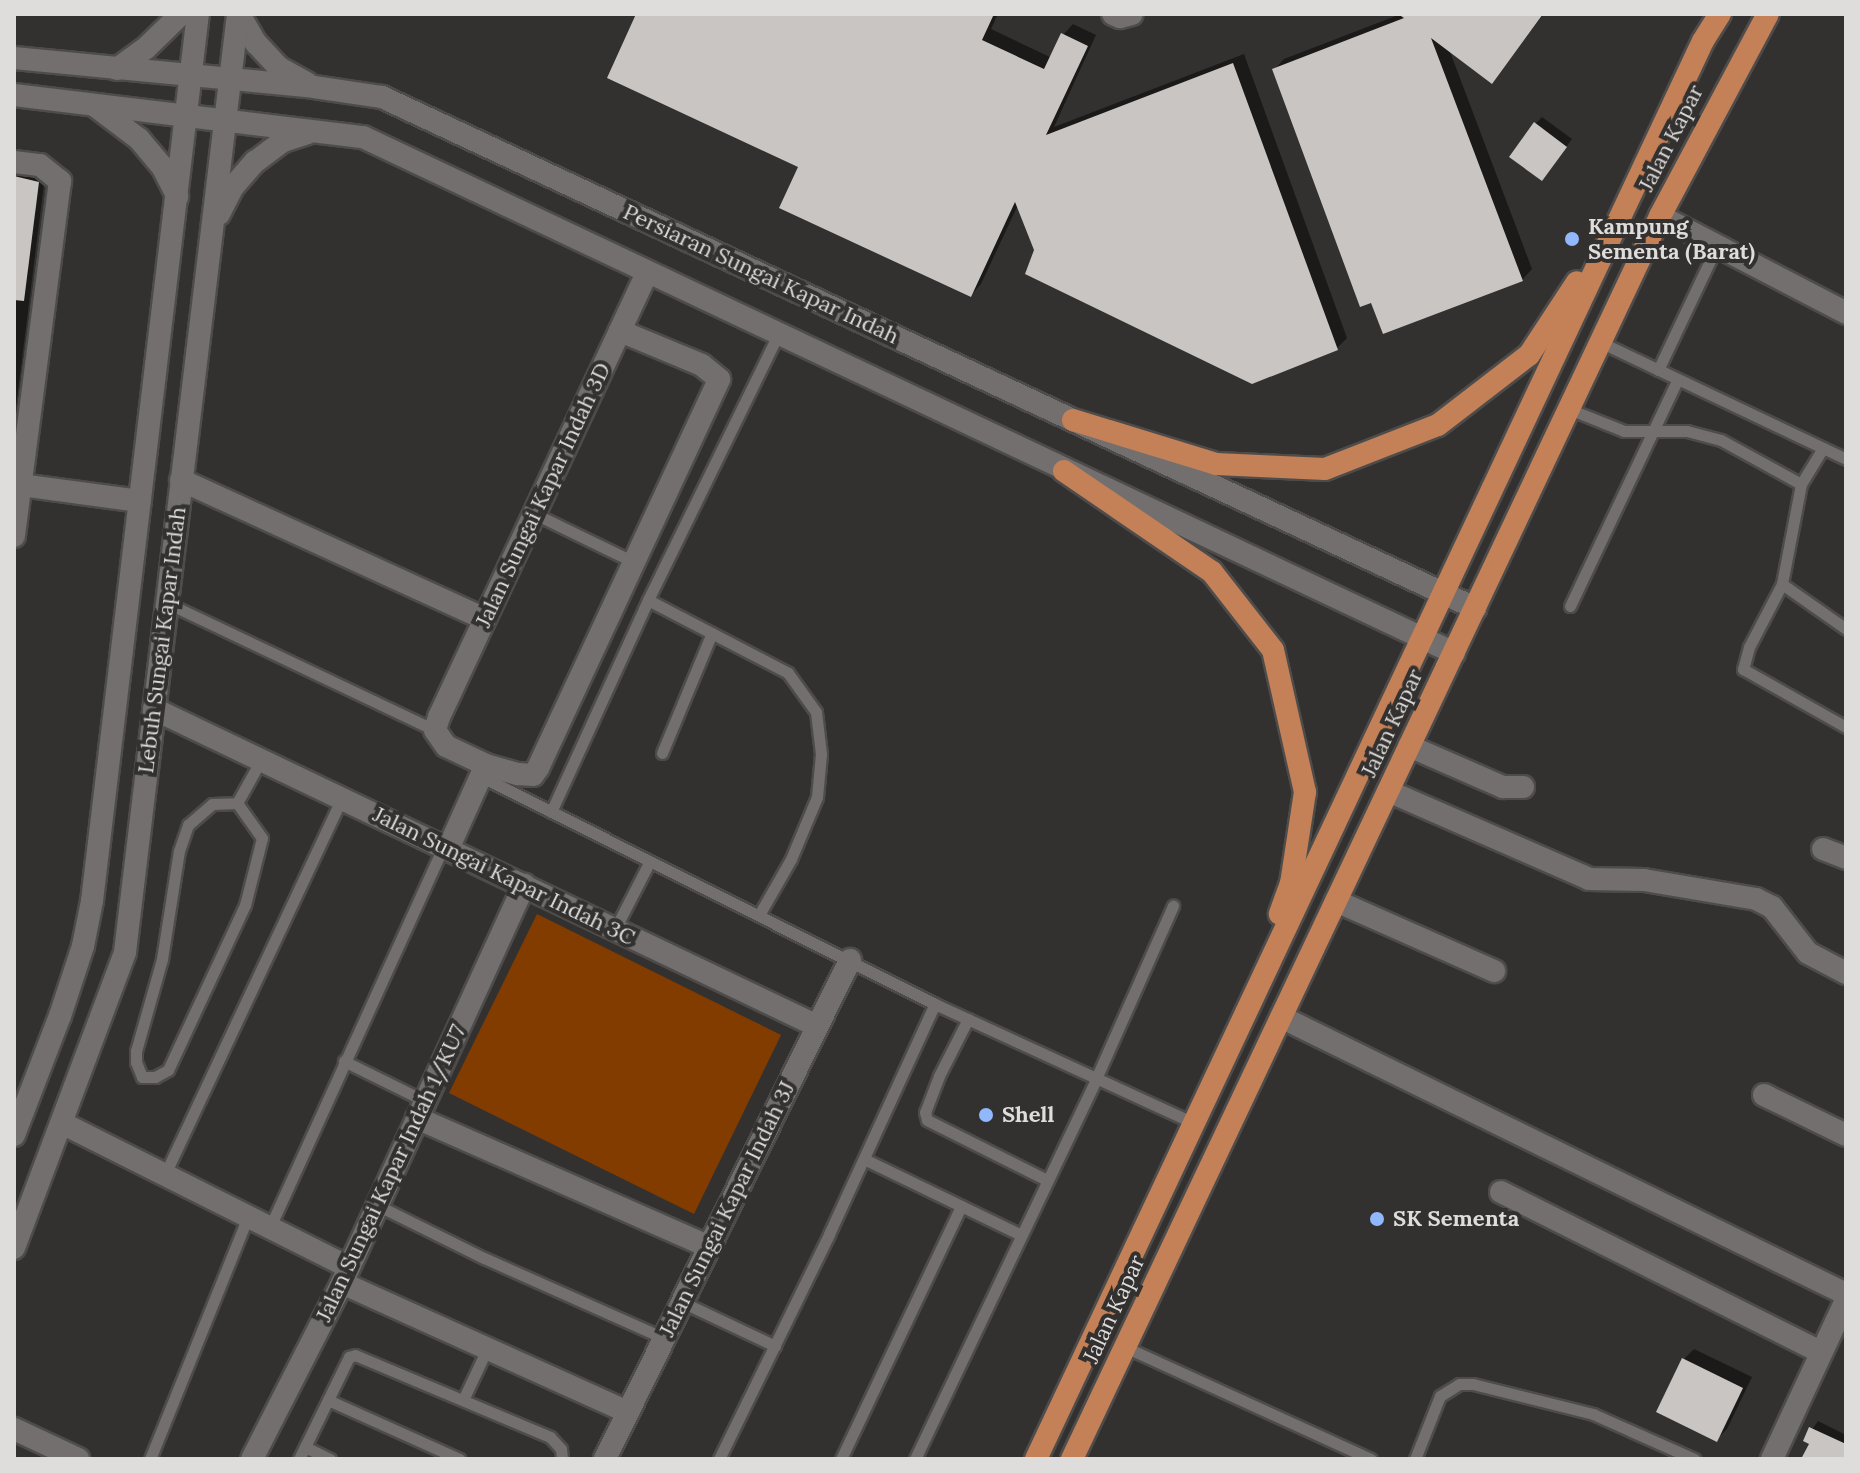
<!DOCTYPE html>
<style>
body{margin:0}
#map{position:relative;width:1860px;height:1473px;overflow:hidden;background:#33312f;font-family:Lora,serif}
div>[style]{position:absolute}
.green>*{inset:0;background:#823c00}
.shadow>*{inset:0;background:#0007}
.building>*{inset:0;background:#c8c5c3}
.roads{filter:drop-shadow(2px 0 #4e4c4b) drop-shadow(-2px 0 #4e4c4b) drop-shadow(0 2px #4e4c4b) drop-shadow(0 -2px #4e4c4b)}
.service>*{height:11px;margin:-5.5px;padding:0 5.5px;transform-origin:5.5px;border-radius:5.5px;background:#726f6e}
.minor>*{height:22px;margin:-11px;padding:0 11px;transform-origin:11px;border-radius:11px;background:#726f6e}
.tertiary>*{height:22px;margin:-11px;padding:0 11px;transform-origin:11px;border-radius:11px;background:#726f6e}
.trunk>*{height:22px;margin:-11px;padding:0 11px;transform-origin:11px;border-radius:11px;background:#c48056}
.dots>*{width:22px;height:22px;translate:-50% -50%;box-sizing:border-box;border:4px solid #33312f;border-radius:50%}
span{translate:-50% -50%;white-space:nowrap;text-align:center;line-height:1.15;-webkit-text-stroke:8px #33312f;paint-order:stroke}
.street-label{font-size:22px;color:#dfdddc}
.poi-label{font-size:22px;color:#dfdddc;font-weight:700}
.left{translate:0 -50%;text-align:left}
.frame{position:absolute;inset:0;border:16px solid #dfdddc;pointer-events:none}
</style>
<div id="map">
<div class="green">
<i style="clip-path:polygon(537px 914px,781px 1035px,694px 1214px,449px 1093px)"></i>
</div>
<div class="shadow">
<i style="clip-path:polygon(638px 14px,998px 14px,991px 29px,1052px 58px,1063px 35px,1073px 24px,1096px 35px,1054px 127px,1244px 54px,1347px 338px,1337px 348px,1036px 250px,1018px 205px,981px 284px,971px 295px,800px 166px)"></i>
<i style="clip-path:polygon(1401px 14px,1544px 14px,1492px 81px,1449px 49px,1532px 269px,1522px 280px,1274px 70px,1284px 59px)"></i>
<i style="clip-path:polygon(1542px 117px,1572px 139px,1548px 172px,1536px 123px)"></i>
<i style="clip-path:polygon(14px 166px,45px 176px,14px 423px)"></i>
<i style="clip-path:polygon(1694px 1349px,1752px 1377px,1727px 1429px,1717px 1439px,1684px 1359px)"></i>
<i style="clip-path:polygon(1818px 1421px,1846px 1435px,1846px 1459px,1816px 1459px,1811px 1443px,1805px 1440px)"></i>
</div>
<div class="building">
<i style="clip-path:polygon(636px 14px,994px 14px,982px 40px,1044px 69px,1061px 33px,1088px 46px,1046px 135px,1233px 63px,1338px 350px,1252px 384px,1025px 274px,1034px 250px,1015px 202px,971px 297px,779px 208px,798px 167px,607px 78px)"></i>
<i style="clip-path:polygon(1398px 14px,1543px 14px,1492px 84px,1431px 38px,1523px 281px,1383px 334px,1371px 303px,1360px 307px,1272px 69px,1404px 18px)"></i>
<i style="clip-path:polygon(1534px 122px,1567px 147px,1542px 181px,1509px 157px)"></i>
<i style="clip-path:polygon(14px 176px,39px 182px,24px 301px,14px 300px)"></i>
<i style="clip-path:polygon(1682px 1358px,1743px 1388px,1717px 1442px,1656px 1412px)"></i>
<i style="clip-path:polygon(1809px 1427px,1846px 1444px,1846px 1459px,1801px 1459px,1809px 1444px,1803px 1441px)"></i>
</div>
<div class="roads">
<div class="service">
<i style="left:1600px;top:342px;width:272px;rotate:25.4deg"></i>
<i style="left:1658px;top:370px;width:135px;rotate:-64.6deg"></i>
<i style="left:1569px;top:409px;width:59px;rotate:21.8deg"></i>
<i style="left:1624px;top:431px;width:63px"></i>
<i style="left:1687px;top:431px;width:35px;rotate:15deg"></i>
<i style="left:1721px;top:440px;width:91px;rotate:28.8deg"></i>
<i style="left:1823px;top:448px;width:42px;rotate:121.4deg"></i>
<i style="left:1801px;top:484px;width:102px;rotate:100.8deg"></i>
<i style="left:1782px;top:584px;width:78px;rotate:35.1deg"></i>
<i style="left:535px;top:514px;width:110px;rotate:25.9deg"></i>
<i style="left:1782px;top:584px;width:71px;rotate:117.6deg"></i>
<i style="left:1749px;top:647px;width:23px;rotate:105deg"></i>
<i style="left:1743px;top:669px;width:118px;rotate:29.4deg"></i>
<i style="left:648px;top:600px;width:158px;rotate:27.5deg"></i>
<i style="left:788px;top:673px;width:48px;rotate:54.3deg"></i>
<i style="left:816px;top:712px;width:42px;rotate:83.2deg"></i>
<i style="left:821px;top:754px;width:43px;rotate:95.3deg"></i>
<i style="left:817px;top:797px;width:67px;rotate:112.8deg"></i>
<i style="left:791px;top:859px;width:64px;rotate:119.7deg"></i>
<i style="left:167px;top:603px;width:297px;rotate:25.4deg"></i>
<i style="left:1570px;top:606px;width:251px;rotate:-64.6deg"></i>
<i style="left:662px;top:753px;width:130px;rotate:-67.4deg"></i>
<i style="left:482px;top:777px;width:507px;rotate:26.62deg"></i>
<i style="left:237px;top:803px;width:43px;rotate:54.5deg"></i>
<i style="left:262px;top:838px;width:69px;rotate:104.2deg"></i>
<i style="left:245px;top:905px;width:182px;rotate:115deg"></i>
<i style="left:168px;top:1070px;width:15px;rotate:152deg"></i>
<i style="left:155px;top:1077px;width:13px;rotate:180deg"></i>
<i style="left:142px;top:1077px;width:16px;rotate:-112deg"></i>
<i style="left:136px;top:1062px;width:11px;rotate:-90deg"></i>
<i style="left:136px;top:1051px;width:96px;rotate:-74.2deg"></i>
<i style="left:162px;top:959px;width:109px;rotate:-81.1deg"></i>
<i style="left:179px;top:851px;width:28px;rotate:-71deg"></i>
<i style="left:188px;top:825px;width:32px;rotate:-41deg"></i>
<i style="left:212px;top:804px;width:25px;rotate:-2deg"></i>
<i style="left:237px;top:803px;width:49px;rotate:-60.8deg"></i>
<i style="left:551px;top:812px;width:233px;rotate:-65.4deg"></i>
<i style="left:648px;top:600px;width:295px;rotate:-63.9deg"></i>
<i style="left:615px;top:929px;width:76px;rotate:-62.8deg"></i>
<i style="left:968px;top:1019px;width:64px;rotate:117deg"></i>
<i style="left:939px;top:1076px;width:39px;rotate:111deg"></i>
<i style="left:925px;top:1112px;width:8px;rotate:76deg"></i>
<i style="left:927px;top:1120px;width:134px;rotate:26.6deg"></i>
<i style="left:344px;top:1061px;width:90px;rotate:26.3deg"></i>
<i style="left:864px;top:1159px;width:174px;rotate:25.8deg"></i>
<i style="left:165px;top:1174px;width:416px;rotate:-64.8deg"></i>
<i style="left:377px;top:1205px;width:119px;rotate:26.4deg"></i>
<i style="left:484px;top:1258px;width:197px;rotate:24deg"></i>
<i style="left:270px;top:1227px;width:418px;rotate:-65.5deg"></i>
<i style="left:682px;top:1302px;width:103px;rotate:25.3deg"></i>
<i style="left:1125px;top:1347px;width:270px;rotate:24.5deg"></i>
<i style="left:328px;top:1400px;width:144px;rotate:24.2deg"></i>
<i style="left:463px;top:1400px;width:56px;rotate:-64.8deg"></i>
<i style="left:305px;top:1447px;width:28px;rotate:26deg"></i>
<i style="left:150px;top:1459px;width:262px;rotate:-68deg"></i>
<i style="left:299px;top:1459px;width:114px;rotate:-63.9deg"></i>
<i style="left:349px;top:1357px;width:6px;rotate:-18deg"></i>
<i style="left:355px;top:1355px;width:212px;rotate:22.8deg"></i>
<i style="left:550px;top:1437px;width:16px;rotate:47deg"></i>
<i style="left:561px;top:1449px;width:10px;rotate:84deg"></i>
<i style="left:719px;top:1459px;width:250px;rotate:-63.9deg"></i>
<i style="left:829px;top:1234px;width:253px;rotate:-65.3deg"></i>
<i style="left:935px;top:1004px;width:283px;rotate:24.7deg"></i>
<i style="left:841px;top:1459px;width:280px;rotate:-64.6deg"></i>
<i style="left:915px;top:1459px;width:419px;rotate:-64.5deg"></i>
<i style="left:1095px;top:1081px;width:192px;rotate:-66deg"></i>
<i style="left:1415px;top:1459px;width:68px;rotate:-68.4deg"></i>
<i style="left:1440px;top:1396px;width:22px;rotate:-32deg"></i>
<i style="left:1459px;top:1384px;width:14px"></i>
<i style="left:1473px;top:1384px;width:124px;rotate:14deg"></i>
<i style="left:1593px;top:1414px;width:111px;rotate:24deg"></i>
</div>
<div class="minor">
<i style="left:239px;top:14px;width:34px;rotate:60deg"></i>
<i style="left:256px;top:43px;width:33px;rotate:47deg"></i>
<i style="left:278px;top:67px;width:33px;rotate:29deg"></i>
<i style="left:1113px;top:14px;width:8px;rotate:23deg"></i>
<i style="left:1120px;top:17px;width:12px;rotate:-14deg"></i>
<i style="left:14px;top:58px;width:301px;rotate:5.5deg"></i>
<i style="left:314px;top:87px;width:69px;rotate:8.4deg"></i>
<i style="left:382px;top:97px;width:1207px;rotate:25.06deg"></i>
<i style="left:117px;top:69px;width:34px;rotate:-36deg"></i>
<i style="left:145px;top:49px;width:50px;rotate:-44.2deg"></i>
<i style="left:14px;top:95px;width:352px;rotate:6.9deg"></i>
<i style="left:363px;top:137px;width:1207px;rotate:25.31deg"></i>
<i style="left:94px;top:105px;width:56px;rotate:37.1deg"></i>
<i style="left:139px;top:139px;width:35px;rotate:50deg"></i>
<i style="left:162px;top:166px;width:34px;rotate:63deg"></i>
<i style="left:14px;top:162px;width:26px;rotate:7deg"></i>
<i style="left:40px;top:165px;width:26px;rotate:39deg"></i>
<i style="left:60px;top:181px;width:358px;rotate:97.4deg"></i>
<i style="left:219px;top:214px;width:29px;rotate:-63deg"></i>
<i style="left:232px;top:188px;width:35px;rotate:-49deg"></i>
<i style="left:255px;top:162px;width:35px;rotate:-37deg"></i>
<i style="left:283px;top:141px;width:26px;rotate:-18deg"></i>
<i style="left:1660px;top:216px;width:210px;rotate:27.5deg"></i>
<i style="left:181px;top:480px;width:334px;rotate:24.6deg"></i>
<i style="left:14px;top:484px;width:127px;rotate:7.7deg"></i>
<i style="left:154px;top:709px;width:735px;rotate:25.55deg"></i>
<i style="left:1409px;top:746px;width:103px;rotate:23.6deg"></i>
<i style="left:1503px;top:787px;width:20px"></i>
<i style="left:486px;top:765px;width:33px;rotate:16deg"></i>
<i style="left:518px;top:774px;width:15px;rotate:4deg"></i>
<i style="left:533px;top:775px;width:9px;rotate:-54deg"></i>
<i style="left:538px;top:768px;width:429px;rotate:-65deg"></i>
<i style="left:719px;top:379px;width:22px;rotate:-141deg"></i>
<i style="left:702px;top:365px;width:89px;rotate:-157.5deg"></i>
<i style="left:1388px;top:791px;width:219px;rotate:23.6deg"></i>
<i style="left:1589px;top:879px;width:55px;rotate:1deg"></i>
<i style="left:1644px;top:880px;width:114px;rotate:9.6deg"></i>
<i style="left:1756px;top:899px;width:18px;rotate:27deg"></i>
<i style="left:1772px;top:907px;width:58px;rotate:52deg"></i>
<i style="left:1808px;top:953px;width:43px;rotate:27.8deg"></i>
<i style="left:448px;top:849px;width:92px;rotate:-65.7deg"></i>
<i style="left:486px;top:765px;width:44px;rotate:-154.6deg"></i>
<i style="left:446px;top:746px;width:19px;rotate:-125deg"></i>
<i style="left:435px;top:730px;width:14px;rotate:-73deg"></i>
<i style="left:439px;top:717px;width:491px;rotate:-64.9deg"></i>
<i style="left:1823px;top:849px;width:25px;rotate:21deg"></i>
<i style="left:1336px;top:901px;width:173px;rotate:23.9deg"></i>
<i style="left:1281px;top:1017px;width:629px;rotate:26.12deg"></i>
<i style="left:1764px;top:1095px;width:91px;rotate:26deg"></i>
<i style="left:417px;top:1118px;width:319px;rotate:23.8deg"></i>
<i style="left:62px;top:1123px;width:320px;rotate:26.7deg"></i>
<i style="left:14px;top:1135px;width:128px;rotate:-68.9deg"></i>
<i style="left:60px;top:1016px;width:74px;rotate:-71.8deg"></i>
<i style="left:83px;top:946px;width:46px;rotate:-78.7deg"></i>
<i style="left:92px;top:901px;width:893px;rotate:-83.19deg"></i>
<i style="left:1501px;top:1192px;width:358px;rotate:26.6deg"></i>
<i style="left:14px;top:1248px;width:316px;rotate:-69.4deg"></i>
<i style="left:125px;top:952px;width:945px;rotate:-83.13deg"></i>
<i style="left:342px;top:1283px;width:314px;rotate:24.3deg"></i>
<i style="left:14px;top:1429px;width:71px;rotate:25.1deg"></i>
<i style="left:252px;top:1459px;width:198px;rotate:-62.9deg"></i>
<i style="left:342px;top:1283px;width:438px;rotate:-65.4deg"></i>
<i style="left:605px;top:1459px;width:556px;rotate:-63.85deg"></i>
</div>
<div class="tertiary">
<i style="left:1772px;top:1459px;width:175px;rotate:-65deg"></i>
</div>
<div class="trunk">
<i style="left:1073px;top:420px;width:150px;rotate:17.1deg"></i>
<i style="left:1216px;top:464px;width:109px;rotate:2.6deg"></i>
<i style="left:1325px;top:469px;width:121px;rotate:-21.3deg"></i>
<i style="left:1438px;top:425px;width:115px;rotate:-37.6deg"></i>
<i style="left:1529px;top:355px;width:87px;rotate:-56.7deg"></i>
<i style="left:1064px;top:471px;width:179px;rotate:34.3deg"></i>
<i style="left:1212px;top:572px;width:99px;rotate:52deg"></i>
<i style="left:1273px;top:650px;width:146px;rotate:77.3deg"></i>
<i style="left:1305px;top:792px;width:92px;rotate:98.7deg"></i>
<i style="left:1291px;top:883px;width:33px;rotate:110deg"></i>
<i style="left:1036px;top:1459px;width:1567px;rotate:-64.81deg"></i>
<i style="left:1703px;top:41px;width:32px;rotate:-58deg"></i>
<i style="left:1072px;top:1459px;width:1375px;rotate:-64.68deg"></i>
<i style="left:1660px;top:216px;width:229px;rotate:-61.9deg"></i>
</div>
</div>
<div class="dots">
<i style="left:1572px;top:239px;background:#91b8fd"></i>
<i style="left:986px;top:1115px;background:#91b8fd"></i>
<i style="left:1377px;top:1219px;background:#91b8fd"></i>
</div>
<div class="street-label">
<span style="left:1671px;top:138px;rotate:-63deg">Jalan Kapar</span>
<span style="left:761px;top:274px;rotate:25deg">Persiaran Sungai Kapar Indah</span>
<span style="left:543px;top:495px;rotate:-65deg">Jalan Sungai Kapar Indah 3D</span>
<span style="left:162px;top:640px;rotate:-83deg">Lebuh Sungai Kapar Indah</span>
<span style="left:1392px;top:723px;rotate:-65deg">Jalan Kapar</span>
<span style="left:504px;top:876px;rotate:26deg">Jalan Sungai Kapar Indah 3C</span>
<span style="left:391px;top:1173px;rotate:-65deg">Jalan Sungai Kapar Indah 1/KU7</span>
<span style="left:727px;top:1209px;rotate:-64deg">Jalan Sungai Kapar Indah 3J</span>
<span style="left:1114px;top:1309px;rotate:-65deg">Jalan Kapar</span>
</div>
<div class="poi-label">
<span class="left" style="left:1588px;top:239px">Kampung<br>Sementa (Barat)</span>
<span class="left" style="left:1002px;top:1115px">Shell</span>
<span class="left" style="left:1393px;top:1219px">SK Sementa</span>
</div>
<div class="frame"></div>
</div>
